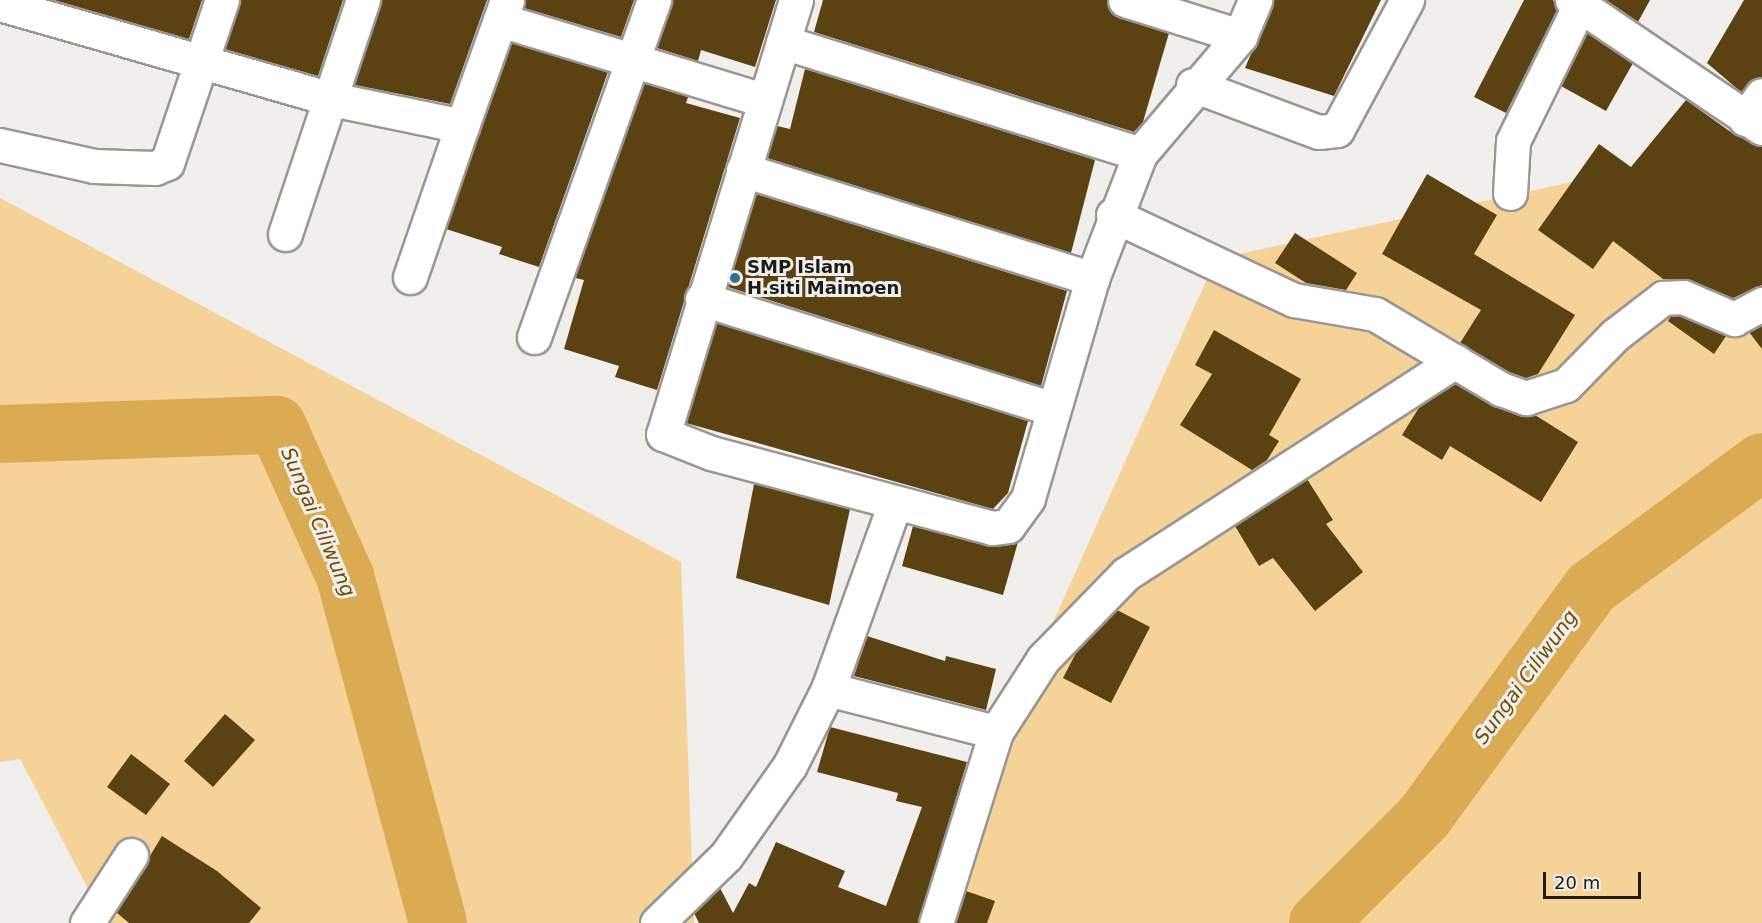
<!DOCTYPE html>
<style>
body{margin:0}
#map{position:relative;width:1762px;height:923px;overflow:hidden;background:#f1efec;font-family:"DejaVu Sans",sans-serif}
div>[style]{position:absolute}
.green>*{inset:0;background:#f5d297}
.river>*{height:58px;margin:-29px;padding:0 29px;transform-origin:29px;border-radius:29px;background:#dbab54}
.building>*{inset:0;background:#5b4213}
.roads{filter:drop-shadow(2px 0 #999794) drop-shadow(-2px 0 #999794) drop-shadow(0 2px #999794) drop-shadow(0 -2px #999794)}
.minor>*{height:33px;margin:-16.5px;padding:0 16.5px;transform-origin:16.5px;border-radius:16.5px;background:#fff}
.dots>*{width:16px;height:16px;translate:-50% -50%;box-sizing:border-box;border:3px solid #f1efec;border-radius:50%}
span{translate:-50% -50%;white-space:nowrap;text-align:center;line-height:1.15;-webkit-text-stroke:6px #f1efec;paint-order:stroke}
.poi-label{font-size:18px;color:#1b1b1a;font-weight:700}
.left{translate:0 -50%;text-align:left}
.water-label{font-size:20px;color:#6e4e07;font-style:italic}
.scale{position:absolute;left:1543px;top:872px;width:98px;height:27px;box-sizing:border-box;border:3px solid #1b1b1a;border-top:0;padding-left:8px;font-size:18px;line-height:21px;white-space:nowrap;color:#1b1b1a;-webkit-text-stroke:4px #f1efec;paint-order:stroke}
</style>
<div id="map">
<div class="green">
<i style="clip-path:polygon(1762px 141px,1762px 923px,918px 923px,1216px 259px)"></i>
<i style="clip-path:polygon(0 198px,681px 562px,694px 923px,106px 923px,20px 759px,0 762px)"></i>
</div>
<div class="river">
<i style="left:0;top:434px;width:277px;rotate:-1.9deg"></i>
<i style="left:277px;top:425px;width:166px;rotate:65.8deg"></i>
<i style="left:345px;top:576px;width:359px;rotate:75deg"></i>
<i style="left:1318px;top:923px;width:150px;rotate:-45deg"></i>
<i style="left:1424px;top:817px;width:283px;rotate:-53.9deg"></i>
<i style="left:1591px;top:588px;width:212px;rotate:-36.4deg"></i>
</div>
<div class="building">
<i style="clip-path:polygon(54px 0,202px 0,189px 39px)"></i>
<i style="clip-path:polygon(240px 0,343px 0,318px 76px,225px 49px)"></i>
<i style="clip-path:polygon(381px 0,487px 0,450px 104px,355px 85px)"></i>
<i style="clip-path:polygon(525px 0,634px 0,621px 37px,524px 8px)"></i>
<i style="clip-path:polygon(672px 0,776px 0,755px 67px,701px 50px,698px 61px,657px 48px)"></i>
<i style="clip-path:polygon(823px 0,1107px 0,1119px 18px,1169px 33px,1143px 122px,1134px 132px,814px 32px)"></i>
<i style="clip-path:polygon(1274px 0,1381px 0,1334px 96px,1245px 68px)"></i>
<i style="clip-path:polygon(1524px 0,1553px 0,1557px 10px,1506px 113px,1474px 97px)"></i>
<i style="clip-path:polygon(1606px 0,1650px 0,1638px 22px)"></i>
<i style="clip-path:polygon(1744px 0,1762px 0,1762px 77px,1741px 92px,1707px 63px)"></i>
<i style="clip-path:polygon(1587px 33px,1633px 63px,1606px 111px,1561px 86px)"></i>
<i style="clip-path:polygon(512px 43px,608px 72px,539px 267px,499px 254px,502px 247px,446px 229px)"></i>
<i style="clip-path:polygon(805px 69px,1095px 160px,1071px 253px,767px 158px,777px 126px,790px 129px)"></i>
<i style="clip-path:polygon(644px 83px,688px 97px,686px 103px,740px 118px,657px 390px,615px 377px,619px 366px,564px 349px,584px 280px,575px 278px)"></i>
<i style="clip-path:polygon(1686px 100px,1735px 135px,1762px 147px,1762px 285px,1733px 298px,1690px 280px,1663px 279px,1613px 241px,1593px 269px,1538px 230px,1599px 144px,1631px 167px)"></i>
<i style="clip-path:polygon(1427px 174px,1497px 215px,1474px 254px,1575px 315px,1538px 374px,1526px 378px,1509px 372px,1460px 343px,1481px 310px,1382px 254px)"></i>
<i style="clip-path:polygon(756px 194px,1067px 291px,1041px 386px,728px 287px)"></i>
<i style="clip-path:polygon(1295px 233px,1357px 273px,1346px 290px,1306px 283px,1275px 263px)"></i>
<i style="clip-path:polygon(1671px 316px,1680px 316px,1726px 336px,1714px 354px,1668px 321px)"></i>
<i style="clip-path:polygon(717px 323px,1028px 421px,1008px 493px,993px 509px,686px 423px)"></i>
<i style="clip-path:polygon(1762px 325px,1762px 349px,1749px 332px)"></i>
<i style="clip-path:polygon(1214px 330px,1301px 379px,1269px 435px,1279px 441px,1267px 460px,1252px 470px,1180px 425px,1212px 374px,1195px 365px)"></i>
<i style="clip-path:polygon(1455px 383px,1494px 407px,1535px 415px,1578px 442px,1541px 502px,1450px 446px,1442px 460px,1402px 435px,1420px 406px)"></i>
<i style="clip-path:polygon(1307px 479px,1333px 520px,1326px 524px,1363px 572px,1315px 611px,1273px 558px,1259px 566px,1235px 526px)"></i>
<i style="clip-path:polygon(754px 484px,850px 509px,829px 605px,736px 578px)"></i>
<i style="clip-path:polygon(913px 526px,987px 546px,1018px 542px,1003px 595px,902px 566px)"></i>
<i style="clip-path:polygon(1117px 610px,1150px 627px,1111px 703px,1063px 678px,1076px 653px)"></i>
<i style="clip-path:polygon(867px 636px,945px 661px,946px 656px,996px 669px,986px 710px,854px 676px)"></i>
<i style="clip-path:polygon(225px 714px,255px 740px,213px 787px,184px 761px)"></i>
<i style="clip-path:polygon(830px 727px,967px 762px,918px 923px,699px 923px,694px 913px,720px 888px,733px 913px,749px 883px,756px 887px,776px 842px,845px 871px,838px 887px,886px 906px,922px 807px,896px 801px,898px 793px,817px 772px)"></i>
<i style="clip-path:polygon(131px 754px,170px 784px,146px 815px,107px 787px)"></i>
<i style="clip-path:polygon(162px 836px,217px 871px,261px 908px,249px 923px,129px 923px,116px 912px)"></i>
<i style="clip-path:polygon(966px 891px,995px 901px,987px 923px,956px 923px)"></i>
</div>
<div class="roads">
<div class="minor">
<i style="left:796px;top:0;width:454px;rotate:107deg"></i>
<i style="left:663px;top:434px;width:52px;rotate:21.6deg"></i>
<i style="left:711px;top:453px;width:291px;rotate:14.9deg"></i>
<i style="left:992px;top:528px;width:16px;rotate:-7deg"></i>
<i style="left:1008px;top:526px;width:34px;rotate:-54deg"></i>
<i style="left:1028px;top:498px;width:228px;rotate:-73.7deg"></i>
<i style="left:1092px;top:279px;width:134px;rotate:-69deg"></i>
<i style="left:1140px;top:154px;width:155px;rotate:-49.7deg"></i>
<i style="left:1240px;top:36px;width:39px;rotate:-67deg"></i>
<i style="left:1125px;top:0;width:121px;rotate:17.4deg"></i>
<i style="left:1572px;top:0;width:229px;rotate:34deg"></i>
<i style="left:0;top:4px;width:344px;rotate:16deg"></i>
<i style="left:331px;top:99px;width:134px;rotate:11.6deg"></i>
<i style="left:462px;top:126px;width:134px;rotate:-70.3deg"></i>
<i style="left:500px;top:20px;width:276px;rotate:16.9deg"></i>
<i style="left:783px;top:42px;width:374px;rotate:17.4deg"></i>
<i style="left:1193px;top:85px;width:134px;rotate:20.5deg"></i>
<i style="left:1319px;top:132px;width:18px;rotate:-6deg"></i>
<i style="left:1337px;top:130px;width:148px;rotate:-61.7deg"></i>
<i style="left:1745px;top:119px;width:29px;rotate:-55deg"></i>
<i style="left:0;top:145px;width:96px;rotate:12.6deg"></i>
<i style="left:94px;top:166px;width:61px;rotate:1.9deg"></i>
<i style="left:155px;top:168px;width:13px;rotate:-23deg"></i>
<i style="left:167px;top:163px;width:172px;rotate:-71.4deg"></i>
<i style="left:743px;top:170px;width:366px;rotate:17.3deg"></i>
<i style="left:1510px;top:193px;width:52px;rotate:-86.7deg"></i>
<i style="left:1513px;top:141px;width:149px;rotate:-63.8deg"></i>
<i style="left:1113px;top:215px;width:200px;rotate:25.2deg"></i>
<i style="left:1294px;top:300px;width:82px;rotate:9.8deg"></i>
<i style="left:1375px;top:314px;width:147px;rotate:30.8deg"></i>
<i style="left:1501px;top:389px;width:27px;rotate:20deg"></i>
<i style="left:1526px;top:398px;width:42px;rotate:-18deg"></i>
<i style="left:1566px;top:385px;width:70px;rotate:-45.6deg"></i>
<i style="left:1615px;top:335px;width:61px;rotate:-37.6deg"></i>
<i style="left:1663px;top:298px;width:20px;rotate:-3deg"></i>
<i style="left:1683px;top:297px;width:56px;rotate:23.3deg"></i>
<i style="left:1734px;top:319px;width:32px;rotate:-28deg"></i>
<i style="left:285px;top:234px;width:247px;rotate:-71.6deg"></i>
<i style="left:410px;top:277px;width:160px;rotate:-71deg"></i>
<i style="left:702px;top:299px;width:365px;rotate:17.4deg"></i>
<i style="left:534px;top:337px;width:358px;rotate:-70.4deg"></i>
<i style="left:895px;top:503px;width:198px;rotate:109.8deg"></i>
<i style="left:828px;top:689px;width:173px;rotate:14.4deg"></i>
<i style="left:996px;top:732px;width:200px;rotate:107.4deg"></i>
<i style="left:996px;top:732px;width:87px;rotate:-57.2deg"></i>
<i style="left:1043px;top:659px;width:119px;rotate:-45.7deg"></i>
<i style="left:1126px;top:574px;width:392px;rotate:-32.9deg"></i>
<i style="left:87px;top:923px;width:81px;rotate:-57.1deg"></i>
<i style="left:657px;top:923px;width:96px;rotate:-44.2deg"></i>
<i style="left:726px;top:856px;width:111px;rotate:-54.9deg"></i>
<i style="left:790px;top:765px;width:85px;rotate:-63.4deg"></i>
</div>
</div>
<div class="dots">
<i style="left:735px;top:278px;background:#346d86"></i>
</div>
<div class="poi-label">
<span class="left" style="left:747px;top:278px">SMP Islam<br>H.siti Maimoen</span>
</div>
<div class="water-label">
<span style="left:318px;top:522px;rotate:67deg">Sungai Ciliwung</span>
<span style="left:1526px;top:677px;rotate:-54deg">Sungai Ciliwung</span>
</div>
<div class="scale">20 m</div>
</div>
